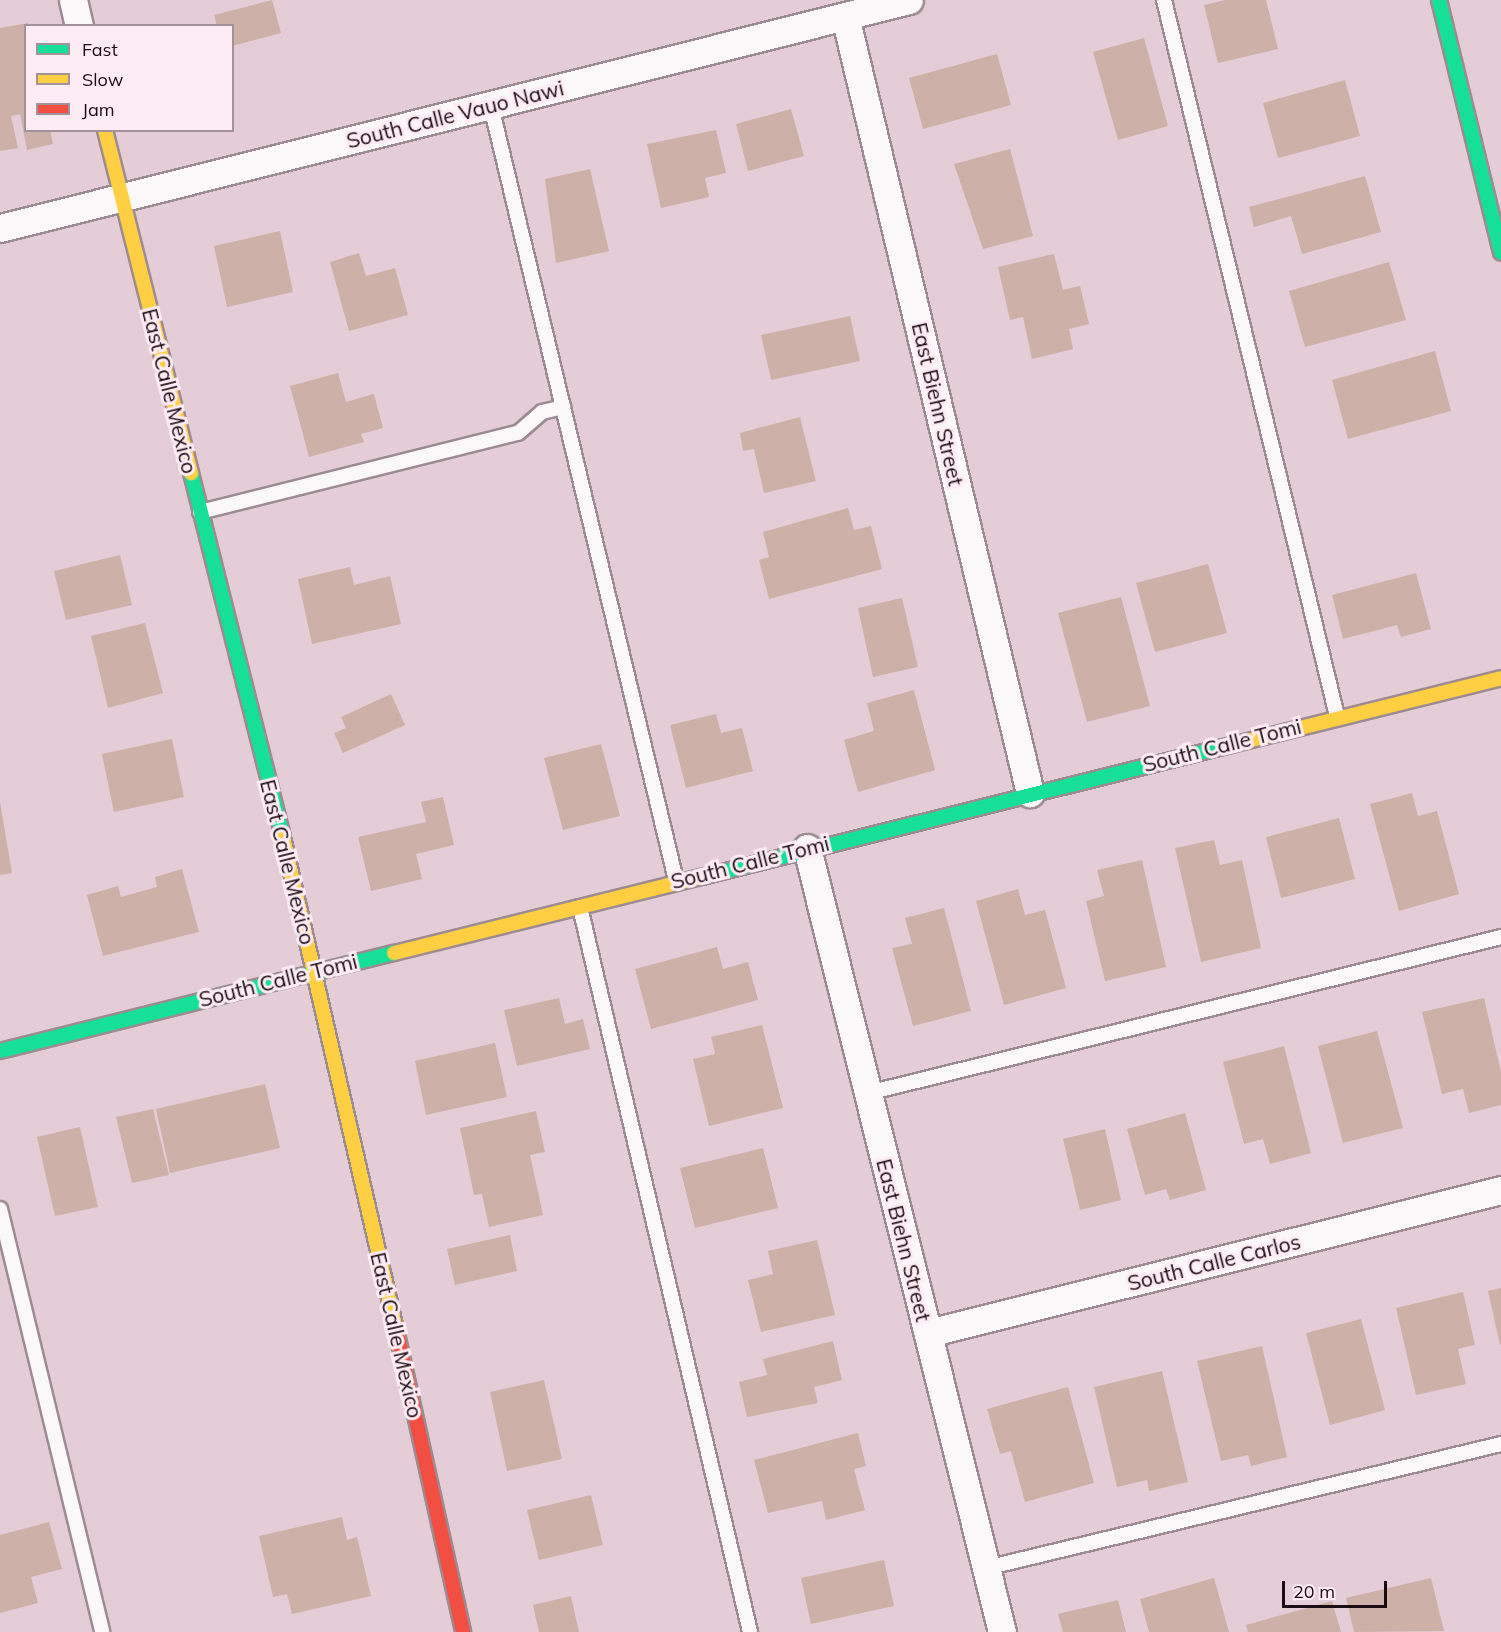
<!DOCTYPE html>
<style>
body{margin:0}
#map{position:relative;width:1501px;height:1632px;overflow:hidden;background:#e4cdd6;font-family:Mulish,sans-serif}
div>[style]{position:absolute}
.building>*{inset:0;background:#cdb0a8}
.roads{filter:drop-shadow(2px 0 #9c8c92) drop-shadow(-2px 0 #9c8c92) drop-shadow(0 2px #9c8c92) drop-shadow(0 -2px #9c8c92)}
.lane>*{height:14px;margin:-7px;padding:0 7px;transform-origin:7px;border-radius:7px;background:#fbf8f9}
.street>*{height:27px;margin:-13.5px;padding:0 13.5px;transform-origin:13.5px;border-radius:13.5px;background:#fbf8f9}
.fast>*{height:14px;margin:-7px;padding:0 7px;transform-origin:7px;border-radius:7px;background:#16e098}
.slow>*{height:14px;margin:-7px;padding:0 7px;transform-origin:7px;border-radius:7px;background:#ffcf43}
.jam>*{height:14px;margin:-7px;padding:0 7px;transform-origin:7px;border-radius:7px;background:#f24e42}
span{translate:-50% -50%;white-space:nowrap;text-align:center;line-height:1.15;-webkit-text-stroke:6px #feecf4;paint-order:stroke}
.street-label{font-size:21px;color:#1a0c13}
.legend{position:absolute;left:24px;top:24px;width:210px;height:108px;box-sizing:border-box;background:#feecf4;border:2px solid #a3929a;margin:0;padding:8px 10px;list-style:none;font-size:18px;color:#1a0c13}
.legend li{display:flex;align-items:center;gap:12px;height:30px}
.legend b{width:30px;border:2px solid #a3929a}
.scale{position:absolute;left:1282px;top:1581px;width:105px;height:27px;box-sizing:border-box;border:3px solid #1a0c13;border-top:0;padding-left:8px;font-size:18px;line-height:21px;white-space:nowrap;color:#1a0c13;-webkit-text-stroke:4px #feecf4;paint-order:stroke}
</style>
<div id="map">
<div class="building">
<i style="clip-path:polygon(272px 0,281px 33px,232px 46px,232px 26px,217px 26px,214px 15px)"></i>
<i style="clip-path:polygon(1225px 0,1266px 0,1278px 49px,1218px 63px,1204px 5px)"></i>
<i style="clip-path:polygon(28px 23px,26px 130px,50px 130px,53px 144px,27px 150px,20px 114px,11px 116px,18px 148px,0 151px,0 28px)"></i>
<i style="clip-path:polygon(1144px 38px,1168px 126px,1118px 140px,1093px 52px)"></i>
<i style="clip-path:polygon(997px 54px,1011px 105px,923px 129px,909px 78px)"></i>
<i style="clip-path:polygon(1345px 80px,1360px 136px,1278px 158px,1263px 103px)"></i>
<i style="clip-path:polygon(791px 109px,804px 156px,748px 171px,736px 124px)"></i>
<i style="clip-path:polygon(716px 130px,726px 173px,705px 178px,709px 197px,661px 208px,647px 144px)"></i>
<i style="clip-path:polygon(1010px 149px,1033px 236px,983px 249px,954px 164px)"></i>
<i style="clip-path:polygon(590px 169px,609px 251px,556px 263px,545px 179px)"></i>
<i style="clip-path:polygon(1365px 176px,1381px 232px,1302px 254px,1291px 216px,1254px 227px,1249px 207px)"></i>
<i style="clip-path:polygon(280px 231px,293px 292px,227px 307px,214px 246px)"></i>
<i style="clip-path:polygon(359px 253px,366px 276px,395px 268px,408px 315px,349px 331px,330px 262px)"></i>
<i style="clip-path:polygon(1054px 254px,1063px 290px,1080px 286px,1089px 324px,1069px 329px,1073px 349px,1032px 359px,1023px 317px,1010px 320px,998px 267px)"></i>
<i style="clip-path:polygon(1389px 262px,1406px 320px,1305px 347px,1289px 291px)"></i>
<i style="clip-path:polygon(850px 316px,860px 361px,771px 380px,761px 335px)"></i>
<i style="clip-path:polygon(1435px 351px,1451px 411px,1348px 439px,1332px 380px)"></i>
<i style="clip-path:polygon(338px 373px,346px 402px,374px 394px,383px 428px,361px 434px,364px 442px,309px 457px,290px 386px)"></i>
<i style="clip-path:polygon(800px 417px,816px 481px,764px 493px,754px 449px,743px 451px,740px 433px)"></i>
<i style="clip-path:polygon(848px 508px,854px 530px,871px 526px,882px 569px,769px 599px,759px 560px,769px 557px,763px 532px)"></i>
<i style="clip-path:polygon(120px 555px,132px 605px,66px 620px,54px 571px)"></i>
<i style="clip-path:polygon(1208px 564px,1227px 633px,1155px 652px,1136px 583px)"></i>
<i style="clip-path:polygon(350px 567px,354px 585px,390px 576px,401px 624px,312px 644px,298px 579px)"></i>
<i style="clip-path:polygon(1416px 573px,1431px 629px,1401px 637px,1397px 625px,1343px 639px,1332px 595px)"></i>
<i style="clip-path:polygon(1121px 597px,1150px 706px,1087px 722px,1058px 613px)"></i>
<i style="clip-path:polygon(902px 598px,918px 667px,873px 677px,858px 608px)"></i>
<i style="clip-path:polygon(145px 623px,163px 693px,108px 708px,91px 636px)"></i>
<i style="clip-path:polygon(914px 690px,935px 770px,858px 792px,844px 740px,874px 731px,867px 703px)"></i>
<i style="clip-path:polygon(391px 694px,405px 725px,343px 753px,334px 733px,346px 728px,341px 717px)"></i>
<i style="clip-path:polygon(716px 714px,721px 733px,742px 728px,753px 771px,686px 788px,670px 725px)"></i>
<i style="clip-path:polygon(172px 739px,184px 797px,114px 812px,102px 754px)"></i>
<i style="clip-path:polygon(601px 744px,620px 816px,563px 830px,544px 758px)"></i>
<i style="clip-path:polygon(1412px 793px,1418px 816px,1437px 811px,1459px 894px,1399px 911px,1370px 804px)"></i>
<i style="clip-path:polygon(443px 797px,454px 845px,416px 854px,422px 879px,371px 891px,358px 837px,426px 822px,421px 802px)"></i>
<i style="clip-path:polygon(0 802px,12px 873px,0 875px)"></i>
<i style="clip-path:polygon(1339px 818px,1355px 879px,1281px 898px,1266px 837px)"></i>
<i style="clip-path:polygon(1214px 840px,1220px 865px,1242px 860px,1261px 948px,1201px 962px,1175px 848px)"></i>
<i style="clip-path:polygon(1142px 860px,1166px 967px,1105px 981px,1086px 901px,1104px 896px,1097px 870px)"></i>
<i style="clip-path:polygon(182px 869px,199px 932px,103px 956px,87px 895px,118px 886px,121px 897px,157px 887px,155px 877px)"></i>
<i style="clip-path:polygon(1018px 889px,1025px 915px,1045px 910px,1066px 988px,1004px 1005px,976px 901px)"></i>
<i style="clip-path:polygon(944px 908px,971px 1011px,913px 1026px,892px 948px,912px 944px,905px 918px)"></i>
<i style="clip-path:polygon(717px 947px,723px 969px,748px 962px,758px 1000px,651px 1029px,635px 969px)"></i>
<i style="clip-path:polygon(559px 998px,565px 1024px,583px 1019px,590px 1049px,517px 1066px,504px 1010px)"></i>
<i style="clip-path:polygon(1484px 998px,1501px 1072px,1501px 1105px,1469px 1113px,1463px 1089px,1442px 1094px,1422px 1012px)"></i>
<i style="clip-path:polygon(762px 1025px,783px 1108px,709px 1126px,693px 1059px,715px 1054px,711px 1037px)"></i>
<i style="clip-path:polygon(1377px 1031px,1403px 1128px,1343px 1143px,1318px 1046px)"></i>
<i style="clip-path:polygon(495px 1043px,507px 1097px,426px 1115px,415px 1061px)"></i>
<i style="clip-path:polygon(1284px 1046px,1311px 1153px,1270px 1164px,1263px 1139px,1244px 1144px,1223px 1062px)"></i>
<i style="clip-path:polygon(265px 1084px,280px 1148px,170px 1173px,156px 1109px)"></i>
<i style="clip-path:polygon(153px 1109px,169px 1175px,132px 1183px,116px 1117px)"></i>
<i style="clip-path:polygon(536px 1111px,545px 1152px,530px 1155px,543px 1215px,489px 1227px,482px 1194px,474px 1195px,460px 1128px)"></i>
<i style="clip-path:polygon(1185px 1113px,1206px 1190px,1170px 1200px,1166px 1189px,1145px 1195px,1127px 1129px)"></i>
<i style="clip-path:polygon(80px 1127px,98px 1207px,55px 1216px,37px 1137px)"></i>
<i style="clip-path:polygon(1105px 1129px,1121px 1200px,1080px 1210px,1063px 1139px)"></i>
<i style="clip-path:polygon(763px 1148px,778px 1208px,695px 1228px,680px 1168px)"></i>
<i style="clip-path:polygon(510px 1235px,517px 1271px,455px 1285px,447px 1249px)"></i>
<i style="clip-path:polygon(817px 1240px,835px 1315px,761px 1332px,748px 1280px,773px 1274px,768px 1251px)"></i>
<i style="clip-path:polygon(1501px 1288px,1501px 1344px,1500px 1345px,1488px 1291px)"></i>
<i style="clip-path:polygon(1463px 1292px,1475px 1345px,1458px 1349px,1466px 1384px,1416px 1395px,1396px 1308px)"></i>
<i style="clip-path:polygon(1361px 1319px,1385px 1410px,1330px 1425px,1306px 1333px)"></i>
<i style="clip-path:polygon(833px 1341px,842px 1380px,814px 1387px,818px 1403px,747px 1417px,739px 1382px,767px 1375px,763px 1359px)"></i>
<i style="clip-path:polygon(1262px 1346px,1287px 1457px,1251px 1466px,1248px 1455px,1221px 1461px,1197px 1361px)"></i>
<i style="clip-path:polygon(1162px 1371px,1188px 1482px,1149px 1491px,1147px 1480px,1117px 1487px,1094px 1387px)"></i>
<i style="clip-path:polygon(544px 1380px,562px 1459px,507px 1471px,490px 1392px)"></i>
<i style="clip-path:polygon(1068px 1387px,1094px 1483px,1025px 1502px,1011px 1451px,1000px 1454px,987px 1409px)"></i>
<i style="clip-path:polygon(858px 1433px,866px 1466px,854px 1469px,865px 1510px,826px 1520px,822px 1501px,768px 1513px,754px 1460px)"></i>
<i style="clip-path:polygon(591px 1495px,603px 1545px,539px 1560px,527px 1510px)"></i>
<i style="clip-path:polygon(342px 1517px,347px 1540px,357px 1537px,371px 1596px,292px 1614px,287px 1594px,273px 1597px,259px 1536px)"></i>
<i style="clip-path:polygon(49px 1522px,62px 1569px,31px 1577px,38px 1603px,0 1613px,0 1535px)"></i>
<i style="clip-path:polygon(884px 1560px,894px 1606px,811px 1624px,801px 1578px)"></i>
<i style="clip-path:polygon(1214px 1578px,1229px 1632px,1149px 1632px,1140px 1599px)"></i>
<i style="clip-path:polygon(1431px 1578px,1444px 1631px,1354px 1632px,1346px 1598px)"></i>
<i style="clip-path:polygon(571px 1596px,579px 1632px,539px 1632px,533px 1605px)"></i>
<i style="clip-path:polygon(1118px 1600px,1126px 1632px,1063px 1632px,1058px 1614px)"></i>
<i style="clip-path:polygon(1332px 1601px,1341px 1632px,1248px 1632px,1246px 1625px)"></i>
</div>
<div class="roads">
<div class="lane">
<i style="left:1164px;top:0;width:737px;rotate:76.42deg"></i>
<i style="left:491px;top:106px;width:796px;rotate:76.56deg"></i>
<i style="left:200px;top:512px;width:328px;rotate:-14deg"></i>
<i style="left:518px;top:433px;width:32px;rotate:-41deg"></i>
<i style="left:542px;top:412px;width:22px;rotate:-13deg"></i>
<i style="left:580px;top:907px;width:745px;rotate:76.8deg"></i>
<i style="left:868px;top:1093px;width:652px;rotate:-13.84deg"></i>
<i style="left:0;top:1209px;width:435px;rotate:76.4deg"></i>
<i style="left:986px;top:1568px;width:530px;rotate:-13.54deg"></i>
</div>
<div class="street">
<i style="left:73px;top:0;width:27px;rotate:77deg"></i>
<i style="left:845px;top:16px;width:799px;rotate:76.61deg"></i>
<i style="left:0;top:228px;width:937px;rotate:-14.08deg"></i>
<i style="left:807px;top:848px;width:808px;rotate:76.03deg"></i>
<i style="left:928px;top:1333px;width:591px;rotate:-14.01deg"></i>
</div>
<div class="fast">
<i style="left:1439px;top:0;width:260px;rotate:76.2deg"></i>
<i style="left:191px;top:473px;width:371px;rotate:75.8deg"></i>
<i style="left:702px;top:877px;width:537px;rotate:-14.01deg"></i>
<i style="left:0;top:1051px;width:406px;rotate:-14deg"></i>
</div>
<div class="slow">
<i style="left:105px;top:130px;width:354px;rotate:75.9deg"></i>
<i style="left:1223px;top:747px;width:286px;rotate:-13.9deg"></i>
<i style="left:282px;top:833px;width:518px;rotate:77.06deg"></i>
<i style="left:394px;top:953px;width:317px;rotate:-13.9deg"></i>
</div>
<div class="jam">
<i style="left:398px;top:1338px;width:301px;rotate:77.5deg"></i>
</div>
</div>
<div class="street-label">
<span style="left:455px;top:114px;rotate:-14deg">South Calle Vauo Nawi</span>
<span style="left:170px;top:391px;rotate:76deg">East Calle Mexico</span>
<span style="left:938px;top:404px;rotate:77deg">East Biehn Street</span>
<span style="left:1222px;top:745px;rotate:-14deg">South Calle Tomi</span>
<span style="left:288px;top:862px;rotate:76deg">East Calle Mexico</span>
<span style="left:750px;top:862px;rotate:-14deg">South Calle Tomi</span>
<span style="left:278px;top:980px;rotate:-14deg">South Calle Tomi</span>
<span style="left:904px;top:1240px;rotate:76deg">East Biehn Street</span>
<span style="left:1214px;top:1262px;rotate:-14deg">South Calle Carlos</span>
<span style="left:397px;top:1335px;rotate:77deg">East Calle Mexico</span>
</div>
<ul class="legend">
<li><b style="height:8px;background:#16e098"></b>Fast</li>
<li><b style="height:8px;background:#ffcf43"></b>Slow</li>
<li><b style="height:8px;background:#f24e42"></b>Jam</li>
</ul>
<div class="scale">20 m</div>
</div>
